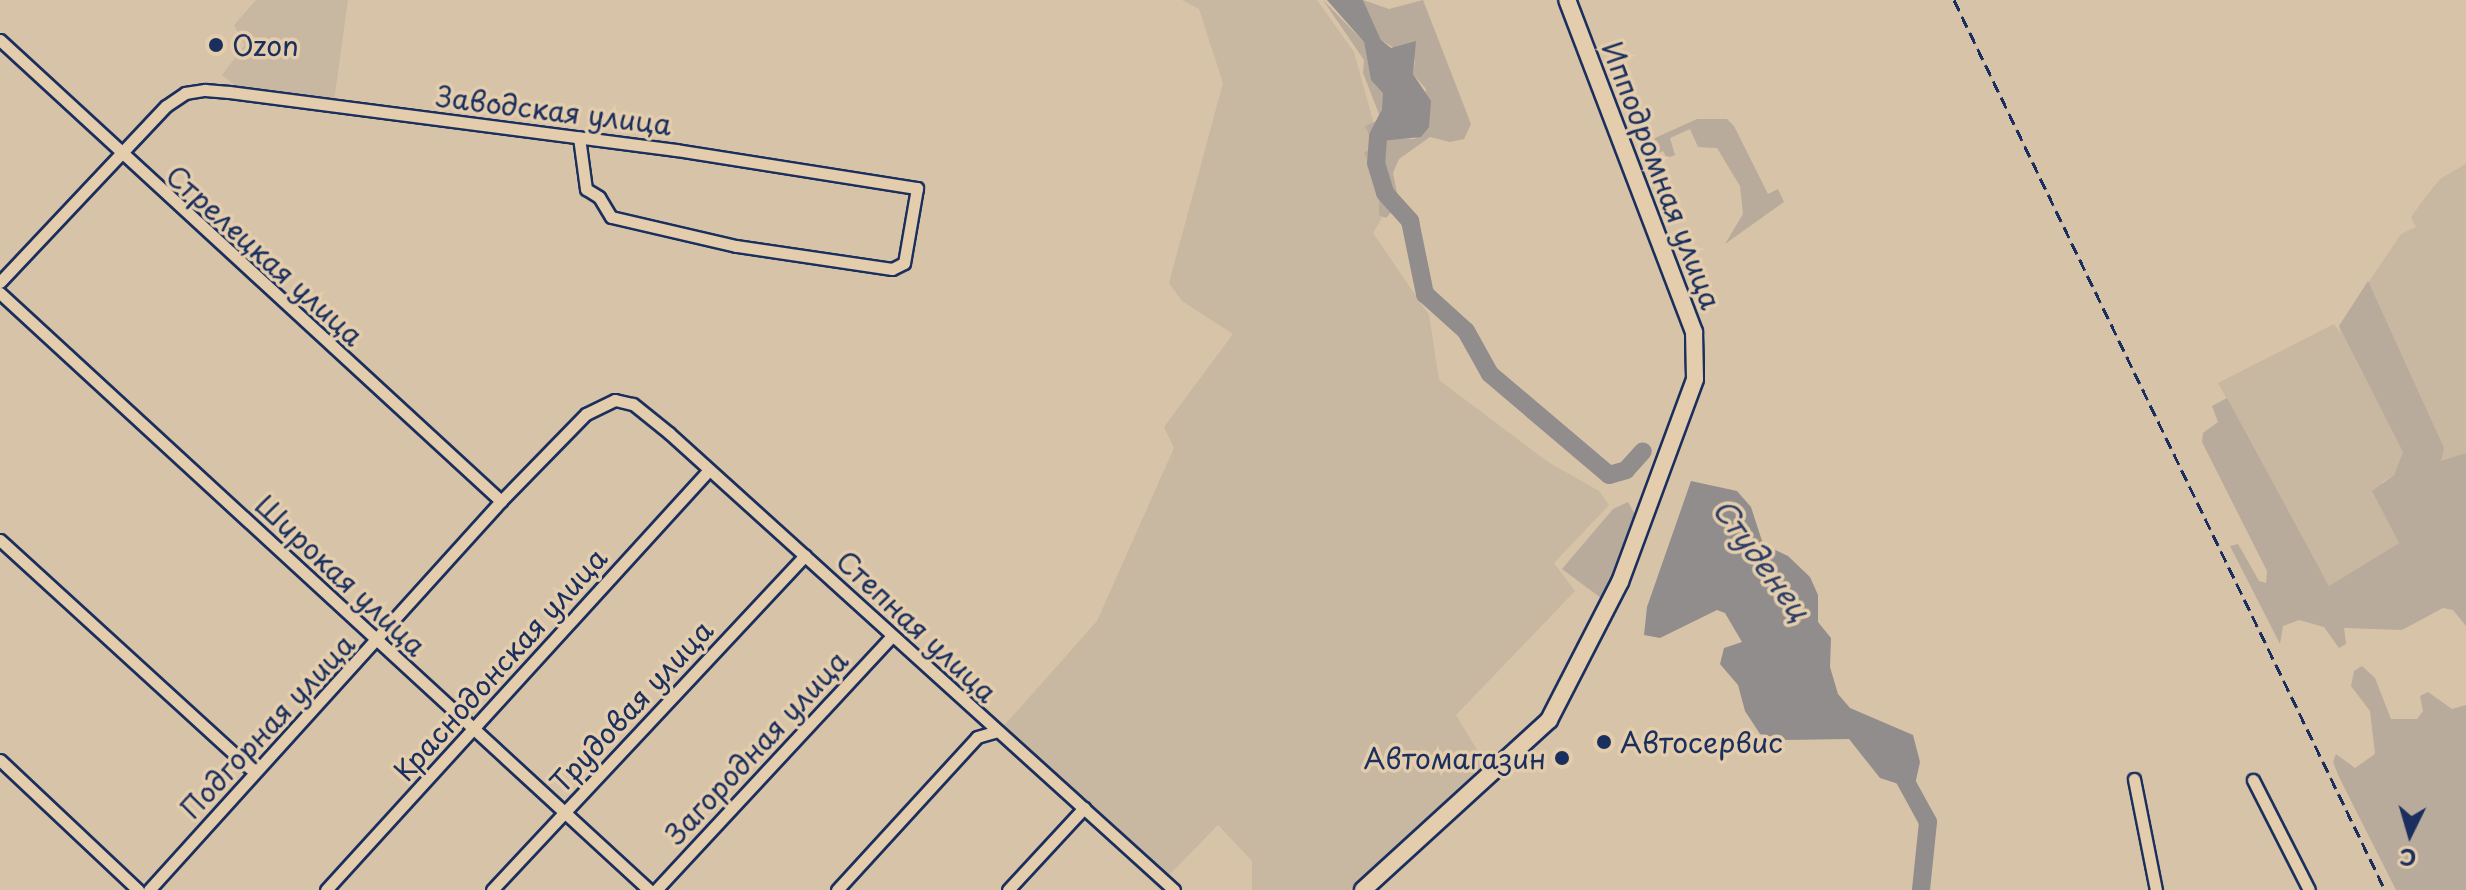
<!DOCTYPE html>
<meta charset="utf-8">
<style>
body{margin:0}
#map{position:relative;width:2466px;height:890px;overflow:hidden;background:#d7c3a7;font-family:"Playpen Sans",sans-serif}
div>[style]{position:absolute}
.built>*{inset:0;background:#c8b7a1}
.green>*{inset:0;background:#b8ab9b}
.water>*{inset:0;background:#918d8d}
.river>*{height:18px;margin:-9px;padding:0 9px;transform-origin:9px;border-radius:9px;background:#918d8d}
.roads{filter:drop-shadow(2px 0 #1b2f5e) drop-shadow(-2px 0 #1b2f5e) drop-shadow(0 2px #1b2f5e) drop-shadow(0 -2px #1b2f5e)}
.minor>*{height:11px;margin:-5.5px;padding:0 5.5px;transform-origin:5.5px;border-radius:5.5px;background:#e3cdac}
.secondary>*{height:16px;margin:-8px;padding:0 8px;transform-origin:8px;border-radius:8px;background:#e3cdac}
.rail>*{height:3px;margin-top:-1.5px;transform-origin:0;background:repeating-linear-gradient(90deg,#1b2f5e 0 12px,transparent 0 18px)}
.dots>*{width:22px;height:22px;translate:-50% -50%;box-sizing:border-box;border:4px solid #e3cdac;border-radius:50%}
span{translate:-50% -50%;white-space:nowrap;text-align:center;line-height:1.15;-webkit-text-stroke:7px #e3cdac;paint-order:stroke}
.poi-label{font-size:28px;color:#1b2f5e}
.left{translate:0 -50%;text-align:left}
.right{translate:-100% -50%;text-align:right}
.street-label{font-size:28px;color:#1b2f5e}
.water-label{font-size:30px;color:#2d3d65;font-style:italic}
.north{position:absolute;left:2370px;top:794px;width:80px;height:80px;-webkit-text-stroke:6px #e3cdac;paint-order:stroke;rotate:185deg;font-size:22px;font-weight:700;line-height:32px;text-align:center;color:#1b2f5e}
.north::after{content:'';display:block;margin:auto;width:28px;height:36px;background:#1b2f5e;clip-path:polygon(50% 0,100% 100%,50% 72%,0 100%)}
</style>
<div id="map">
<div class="built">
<i style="clip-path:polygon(256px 0,348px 0,334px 101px,237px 87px,222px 75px,245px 45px,234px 25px)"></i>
<i style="clip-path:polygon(1182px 0,1317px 0,1354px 52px,1394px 197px,1373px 233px,1429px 315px,1439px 380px,1548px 462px,1599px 491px,1609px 505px,1554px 563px,1575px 591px,1456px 715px,1485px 763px,1350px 890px,1252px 890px,1252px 861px,1218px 825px,1167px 877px,1002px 728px,1097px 621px,1174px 448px,1164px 427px,1233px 334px,1182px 301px,1169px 283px,1223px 83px,1199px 9px)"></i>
<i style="clip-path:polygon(2466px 164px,2466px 453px,2441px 462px,2403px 452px,2394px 475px,2382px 482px,2399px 543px,2329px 586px,2218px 383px,2334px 324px,2341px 334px,2339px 326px,2401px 234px,2416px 227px,2411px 217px,2424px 199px,2440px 179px)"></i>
</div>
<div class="green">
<i style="clip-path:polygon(1323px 0,1364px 42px,1371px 79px,1384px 93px,1382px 119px,1378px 137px,1415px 139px,1426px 89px,1413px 74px,1415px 61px,1381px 40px,1363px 0,1389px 9px,1423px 0,1471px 124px,1464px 139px,1450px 142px,1430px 137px,1399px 159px,1393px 173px,1399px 203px,1386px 218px,1379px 215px,1379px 182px,1364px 153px,1374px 146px,1365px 126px,1381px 119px,1363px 73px,1364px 60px)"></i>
<i style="clip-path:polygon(1697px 119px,1727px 119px,1734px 126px,1768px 194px,1778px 189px,1784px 202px,1725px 244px,1743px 214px,1740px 186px,1717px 148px,1698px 147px,1690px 129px,1670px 138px,1675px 155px,1667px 158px,1663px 151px,1651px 156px,1649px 151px,1655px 138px)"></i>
<i style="clip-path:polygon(2368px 281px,2444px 448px,2441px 461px,2466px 453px,2466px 626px,2453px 610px,2443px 608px,2402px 630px,2344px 628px,2346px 644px,2339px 648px,2324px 627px,2299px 620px,2283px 626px,2280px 644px,2230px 546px,2238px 544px,2259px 581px,2266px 583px,2267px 571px,2202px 442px,2203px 433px,2218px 422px,2212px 406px,2227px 398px,2329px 586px,2399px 543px,2372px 491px,2394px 475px,2403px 452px,2339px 326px)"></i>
<i style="clip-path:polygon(1628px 502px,1637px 518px,1601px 598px,1562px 569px,1613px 509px)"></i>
<i style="clip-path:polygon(2362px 666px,2375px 678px,2391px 719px,2417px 719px,2423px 711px,2420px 696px,2428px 692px,2452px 709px,2466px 705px,2466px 890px,2396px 890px,2339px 777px,2333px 762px,2336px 754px,2355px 768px,2375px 754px,2370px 711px,2351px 686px,2354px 671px)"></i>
</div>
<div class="water">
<i style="clip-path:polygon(1327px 0,1363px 0,1381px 40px,1391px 48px,1416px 41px,1413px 74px,1431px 101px,1429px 127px,1421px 137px,1380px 141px,1383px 93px,1371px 80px,1364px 42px)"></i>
<i style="clip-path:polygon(1691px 481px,1737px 491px,1751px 507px,1763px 544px,1788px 556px,1810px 577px,1818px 595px,1818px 622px,1831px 638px,1830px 667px,1838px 694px,1850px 708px,1913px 735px,1920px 762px,1914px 789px,1880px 778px,1849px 739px,1786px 740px,1760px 734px,1745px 711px,1738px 685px,1720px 664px,1724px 648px,1742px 642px,1725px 613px,1717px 610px,1660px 638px,1644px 635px,1647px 607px)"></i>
</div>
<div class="river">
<i style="left:1388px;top:117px;width:22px;rotate:117deg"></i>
<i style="left:1378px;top:137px;width:26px;rotate:94deg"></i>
<i style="left:1376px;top:163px;width:31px;rotate:73deg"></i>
<i style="left:1385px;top:193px;width:38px;rotate:48deg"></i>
<i style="left:1410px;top:221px;width:75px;rotate:78.4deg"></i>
<i style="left:1425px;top:294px;width:55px;rotate:42.1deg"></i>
<i style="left:1466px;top:331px;width:49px;rotate:60.8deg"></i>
<i style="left:1490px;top:374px;width:156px;rotate:40.3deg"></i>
<i style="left:1609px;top:475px;width:18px;rotate:-16deg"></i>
<i style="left:1626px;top:470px;width:25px;rotate:-48deg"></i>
<i style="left:1899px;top:769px;width:60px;rotate:61.3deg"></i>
<i style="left:1928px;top:822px;width:68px;rotate:95.9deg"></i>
</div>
<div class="roads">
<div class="minor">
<i style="left:0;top:40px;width:681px;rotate:42.62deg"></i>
<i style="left:0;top:282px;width:242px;rotate:-46.7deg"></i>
<i style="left:166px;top:106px;width:23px;rotate:-34deg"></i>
<i style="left:185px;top:93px;width:20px;rotate:-9deg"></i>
<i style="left:205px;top:90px;width:24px;rotate:5deg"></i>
<i style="left:229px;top:92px;width:451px;rotate:7.4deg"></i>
<i style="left:676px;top:150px;width:244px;rotate:9deg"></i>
<i style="left:917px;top:188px;width:76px;rotate:99.8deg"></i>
<i style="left:904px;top:263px;width:13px;rotate:153deg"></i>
<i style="left:892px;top:269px;width:158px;rotate:-171.6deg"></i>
<i style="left:736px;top:246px;width:128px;rotate:-166.9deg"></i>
<i style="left:611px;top:217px;width:23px;rotate:-121deg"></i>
<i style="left:599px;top:197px;width:15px;rotate:-148deg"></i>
<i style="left:586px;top:189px;width:52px;rotate:-97.7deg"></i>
<i style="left:0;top:293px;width:882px;rotate:42.61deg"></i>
<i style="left:0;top:540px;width:344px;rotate:42.4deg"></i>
<i style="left:0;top:760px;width:190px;rotate:43.3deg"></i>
<i style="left:2134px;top:779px;width:113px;rotate:78.8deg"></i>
<i style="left:2253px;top:780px;width:123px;rotate:63deg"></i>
<i style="left:149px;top:890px;width:525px;rotate:-47.86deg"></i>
<i style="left:501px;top:501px;width:122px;rotate:-45.7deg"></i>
<i style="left:586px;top:414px;width:32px;rotate:-26deg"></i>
<i style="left:615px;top:400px;width:18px;rotate:13deg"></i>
<i style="left:633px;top:404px;width:46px;rotate:38.9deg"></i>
<i style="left:669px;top:433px;width:681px;rotate:42.14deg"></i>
<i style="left:326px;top:890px;width:568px;rotate:-47.64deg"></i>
<i style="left:492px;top:890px;width:458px;rotate:-46.9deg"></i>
<i style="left:656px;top:890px;width:347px;rotate:-47.1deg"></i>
<i style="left:837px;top:890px;width:207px;rotate:-47.5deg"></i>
<i style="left:977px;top:737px;width:19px;rotate:-16deg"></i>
<i style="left:1008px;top:890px;width:112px;rotate:-47.2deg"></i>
</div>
<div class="secondary">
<i style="left:1363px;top:890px;width:252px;rotate:-42.4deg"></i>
<i style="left:1549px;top:720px;width:155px;rotate:-62.8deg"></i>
<i style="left:1620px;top:582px;width:216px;rotate:-69.7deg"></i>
<i style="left:1695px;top:379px;width:47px;rotate:-91.2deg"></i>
<i style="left:1694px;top:332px;width:355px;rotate:-110.9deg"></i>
</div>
</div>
<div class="rail">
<i style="left:1954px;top:0;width:989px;rotate:64.16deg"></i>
</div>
<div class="dots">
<i style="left:216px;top:45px;background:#1b2f5e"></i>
<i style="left:1604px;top:742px;background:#1b2f5e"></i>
<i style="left:1562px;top:758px;background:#1b2f5e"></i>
</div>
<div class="poi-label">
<span class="left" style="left:232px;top:45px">Ozon</span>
<span class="left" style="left:1620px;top:742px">Автосервис</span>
<span class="right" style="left:1546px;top:758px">Автомагазин</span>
</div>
<div class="street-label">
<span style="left:554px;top:110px;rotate:7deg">Заводская улица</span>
<span style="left:1662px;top:175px;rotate:69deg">Ипподромная улица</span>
<span style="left:265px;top:255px;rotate:42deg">Стрелецкая улица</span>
<span style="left:341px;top:575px;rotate:43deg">Широкая улица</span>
<span style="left:917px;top:626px;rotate:43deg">Степная улица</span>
<span style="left:500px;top:664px;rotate:-48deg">Краснодонская улица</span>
<span style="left:631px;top:706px;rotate:-47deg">Трудовая улица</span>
<span style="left:267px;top:726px;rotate:-47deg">Подгорная улица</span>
<span style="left:756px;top:747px;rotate:-47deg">Загородная улица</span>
</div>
<div class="water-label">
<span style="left:1762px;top:559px;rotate:54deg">Студенец</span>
</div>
<div class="north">С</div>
</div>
